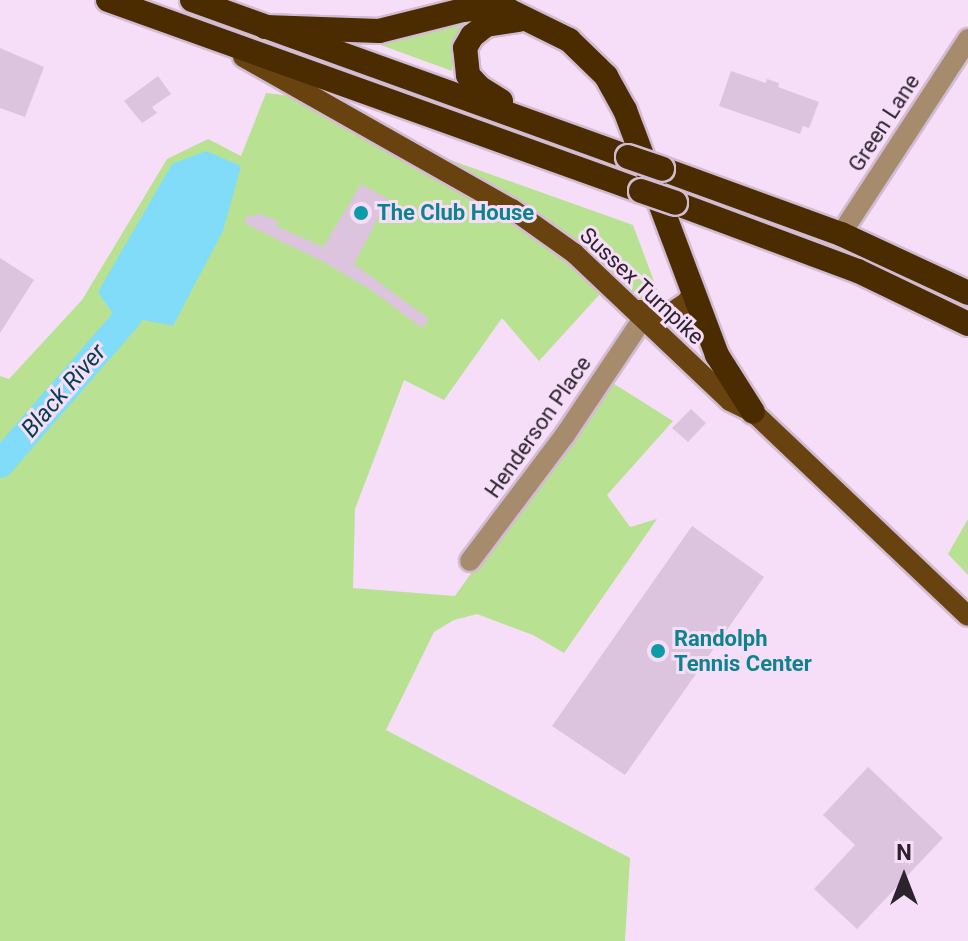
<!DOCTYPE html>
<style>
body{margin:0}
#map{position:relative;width:968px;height:941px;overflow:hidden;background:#f6def8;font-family:Roboto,sans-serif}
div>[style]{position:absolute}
.green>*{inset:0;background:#b9e192}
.water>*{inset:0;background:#81dcfa}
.river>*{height:28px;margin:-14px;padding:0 14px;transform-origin:14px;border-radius:14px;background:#81dcfa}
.building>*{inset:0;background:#dcc4de}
.roads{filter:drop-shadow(2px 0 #d2bcd3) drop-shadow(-2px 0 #d2bcd3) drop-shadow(0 2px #d2bcd3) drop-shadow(0 -2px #d2bcd3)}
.minor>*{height:20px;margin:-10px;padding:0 10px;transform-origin:10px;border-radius:10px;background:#a78b6d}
.major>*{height:20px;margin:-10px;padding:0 10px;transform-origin:10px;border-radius:10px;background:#68420f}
.highway>*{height:24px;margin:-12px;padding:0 12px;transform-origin:12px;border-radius:12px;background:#4b2b00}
.bridges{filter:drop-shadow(2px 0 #d2bcd3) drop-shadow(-2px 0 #d2bcd3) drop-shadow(0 2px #d2bcd3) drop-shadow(0 -2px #d2bcd3)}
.highway-bridge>*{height:24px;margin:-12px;padding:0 12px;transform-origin:12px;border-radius:12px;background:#4b2b00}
.dots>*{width:22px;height:22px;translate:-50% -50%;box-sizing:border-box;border:4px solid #f6def8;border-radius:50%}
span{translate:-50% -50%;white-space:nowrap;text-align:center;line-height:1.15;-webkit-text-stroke:6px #f6def8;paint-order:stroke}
.street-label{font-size:22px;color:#2c232d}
.culture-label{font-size:22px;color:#0d838f;font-weight:700}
.left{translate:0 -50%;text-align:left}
.water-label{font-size:24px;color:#043f4e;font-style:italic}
.north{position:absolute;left:864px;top:837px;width:80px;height:80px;-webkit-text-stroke:6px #f6def8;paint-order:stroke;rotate:0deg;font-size:22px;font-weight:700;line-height:32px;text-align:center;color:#2c232d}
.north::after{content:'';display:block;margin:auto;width:28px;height:36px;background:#2c232d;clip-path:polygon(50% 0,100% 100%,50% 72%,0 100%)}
</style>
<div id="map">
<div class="green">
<i style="clip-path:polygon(480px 16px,455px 51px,452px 71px,367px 40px)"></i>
<i style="clip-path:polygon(266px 93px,299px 97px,411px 146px,633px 225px,677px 343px,610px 283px,539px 361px,502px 318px,444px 400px,404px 380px,355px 509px,353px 588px,455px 596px,608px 380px,673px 421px,607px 495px,630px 527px,657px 519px,564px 653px,533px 635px,477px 614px,454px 620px,434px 632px,386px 730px,630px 858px,625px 941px,0 941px,0 376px,9px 379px,82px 300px,167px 159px,208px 139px,241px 156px)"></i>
<i style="clip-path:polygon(968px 519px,968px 575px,948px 554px)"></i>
</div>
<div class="water">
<i style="clip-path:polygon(206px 151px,241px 166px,223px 231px,173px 326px,113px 314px,98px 292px,172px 164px)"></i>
</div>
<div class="river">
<i style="left:0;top:464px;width:195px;rotate:-49deg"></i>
</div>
<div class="building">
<i style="clip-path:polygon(0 48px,44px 67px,25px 117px,0 108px)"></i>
<i style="clip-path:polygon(731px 71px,766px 83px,767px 79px,779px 83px,778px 87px,819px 102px,809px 128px,803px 126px,800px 134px,719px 106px)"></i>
<i style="clip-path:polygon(158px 76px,171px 94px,152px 107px,157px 113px,142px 123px,124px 101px)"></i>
<i style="clip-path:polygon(361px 184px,388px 199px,354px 264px,429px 319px,422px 328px,374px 292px,324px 262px,244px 223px,248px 214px,255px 217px,257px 213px,278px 221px,276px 226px,323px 247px)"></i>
<i style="clip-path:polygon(0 258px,34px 280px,0 333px)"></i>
<i style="clip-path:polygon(691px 409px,706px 423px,688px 442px,672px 428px)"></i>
<i style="clip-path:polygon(692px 526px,764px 577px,625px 775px,552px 726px)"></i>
<i style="clip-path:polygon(868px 767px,943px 838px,857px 929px,814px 889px,855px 845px,823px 815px)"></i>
</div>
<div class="roads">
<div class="minor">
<i style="left:841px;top:234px;width:233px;rotate:-56.9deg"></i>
<i style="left:470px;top:561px;width:158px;rotate:-53deg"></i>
<i style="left:565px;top:435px;width:138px;rotate:-56.2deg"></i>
</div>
<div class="major">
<i style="left:243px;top:57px;width:309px;rotate:29.5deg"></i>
<i style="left:512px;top:209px;width:76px;rotate:35.4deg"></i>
<i style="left:574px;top:253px;width:215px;rotate:43.5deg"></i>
<i style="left:730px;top:401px;width:25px;rotate:26deg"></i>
<i style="left:753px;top:412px;width:296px;rotate:43.5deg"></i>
<i style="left:639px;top:310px;width:30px;rotate:8deg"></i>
<i style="left:669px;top:314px;width:22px;rotate:-34deg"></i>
<i style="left:687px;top:302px;width:12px;rotate:-59deg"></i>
</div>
<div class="highway">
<i style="left:108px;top:0;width:566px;rotate:19.72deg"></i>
<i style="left:192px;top:0;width:463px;rotate:19.8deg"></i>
<i style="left:265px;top:27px;width:114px;rotate:2deg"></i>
<i style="left:379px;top:31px;width:87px;rotate:-14deg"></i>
<i style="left:463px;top:10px;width:27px;rotate:-6deg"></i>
<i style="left:490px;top:7px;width:20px;rotate:11deg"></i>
<i style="left:510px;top:11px;width:66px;rotate:26.2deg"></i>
<i style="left:569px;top:40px;width:52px;rotate:44.2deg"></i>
<i style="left:606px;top:76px;width:39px;rotate:61deg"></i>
<i style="left:625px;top:110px;width:262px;rotate:69.4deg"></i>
<i style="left:717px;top:355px;width:67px;rotate:57.7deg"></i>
<i style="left:501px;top:101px;width:26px;rotate:-148deg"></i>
<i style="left:479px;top:87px;width:16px;rotate:-133deg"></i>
<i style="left:468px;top:75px;width:27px;rotate:-96deg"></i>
<i style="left:465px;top:48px;width:14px;rotate:-60deg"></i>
<i style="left:472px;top:36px;width:18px;rotate:-38deg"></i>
<i style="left:486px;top:25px;width:33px;rotate:-9deg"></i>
<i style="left:662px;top:169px;width:190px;rotate:20deg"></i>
<i style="left:841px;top:234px;width:140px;rotate:24.9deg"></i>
<i style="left:675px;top:203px;width:195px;rotate:20.4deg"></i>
<i style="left:858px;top:271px;width:122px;rotate:25.7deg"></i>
</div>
</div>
<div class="bridges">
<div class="highway-bridge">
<i style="left:628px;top:157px;width:36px;rotate:19deg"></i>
<i style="left:641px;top:191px;width:36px;rotate:19deg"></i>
</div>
</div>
<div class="dots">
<i style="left:361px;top:213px;background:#0f9aa8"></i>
<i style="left:658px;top:651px;background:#0f9aa8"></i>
</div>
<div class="street-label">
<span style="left:884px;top:123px;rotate:-57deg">Green Lane</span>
<span style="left:642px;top:286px;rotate:43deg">Sussex Turnpike</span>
<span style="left:538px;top:427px;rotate:-55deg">Henderson Place</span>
</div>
<div class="culture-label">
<span class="left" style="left:377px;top:213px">The Club House</span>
<span class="left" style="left:674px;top:651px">Randolph<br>Tennis Center</span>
</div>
<div class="water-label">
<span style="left:64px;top:391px;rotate:-49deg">Black River</span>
</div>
<div class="north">N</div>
</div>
